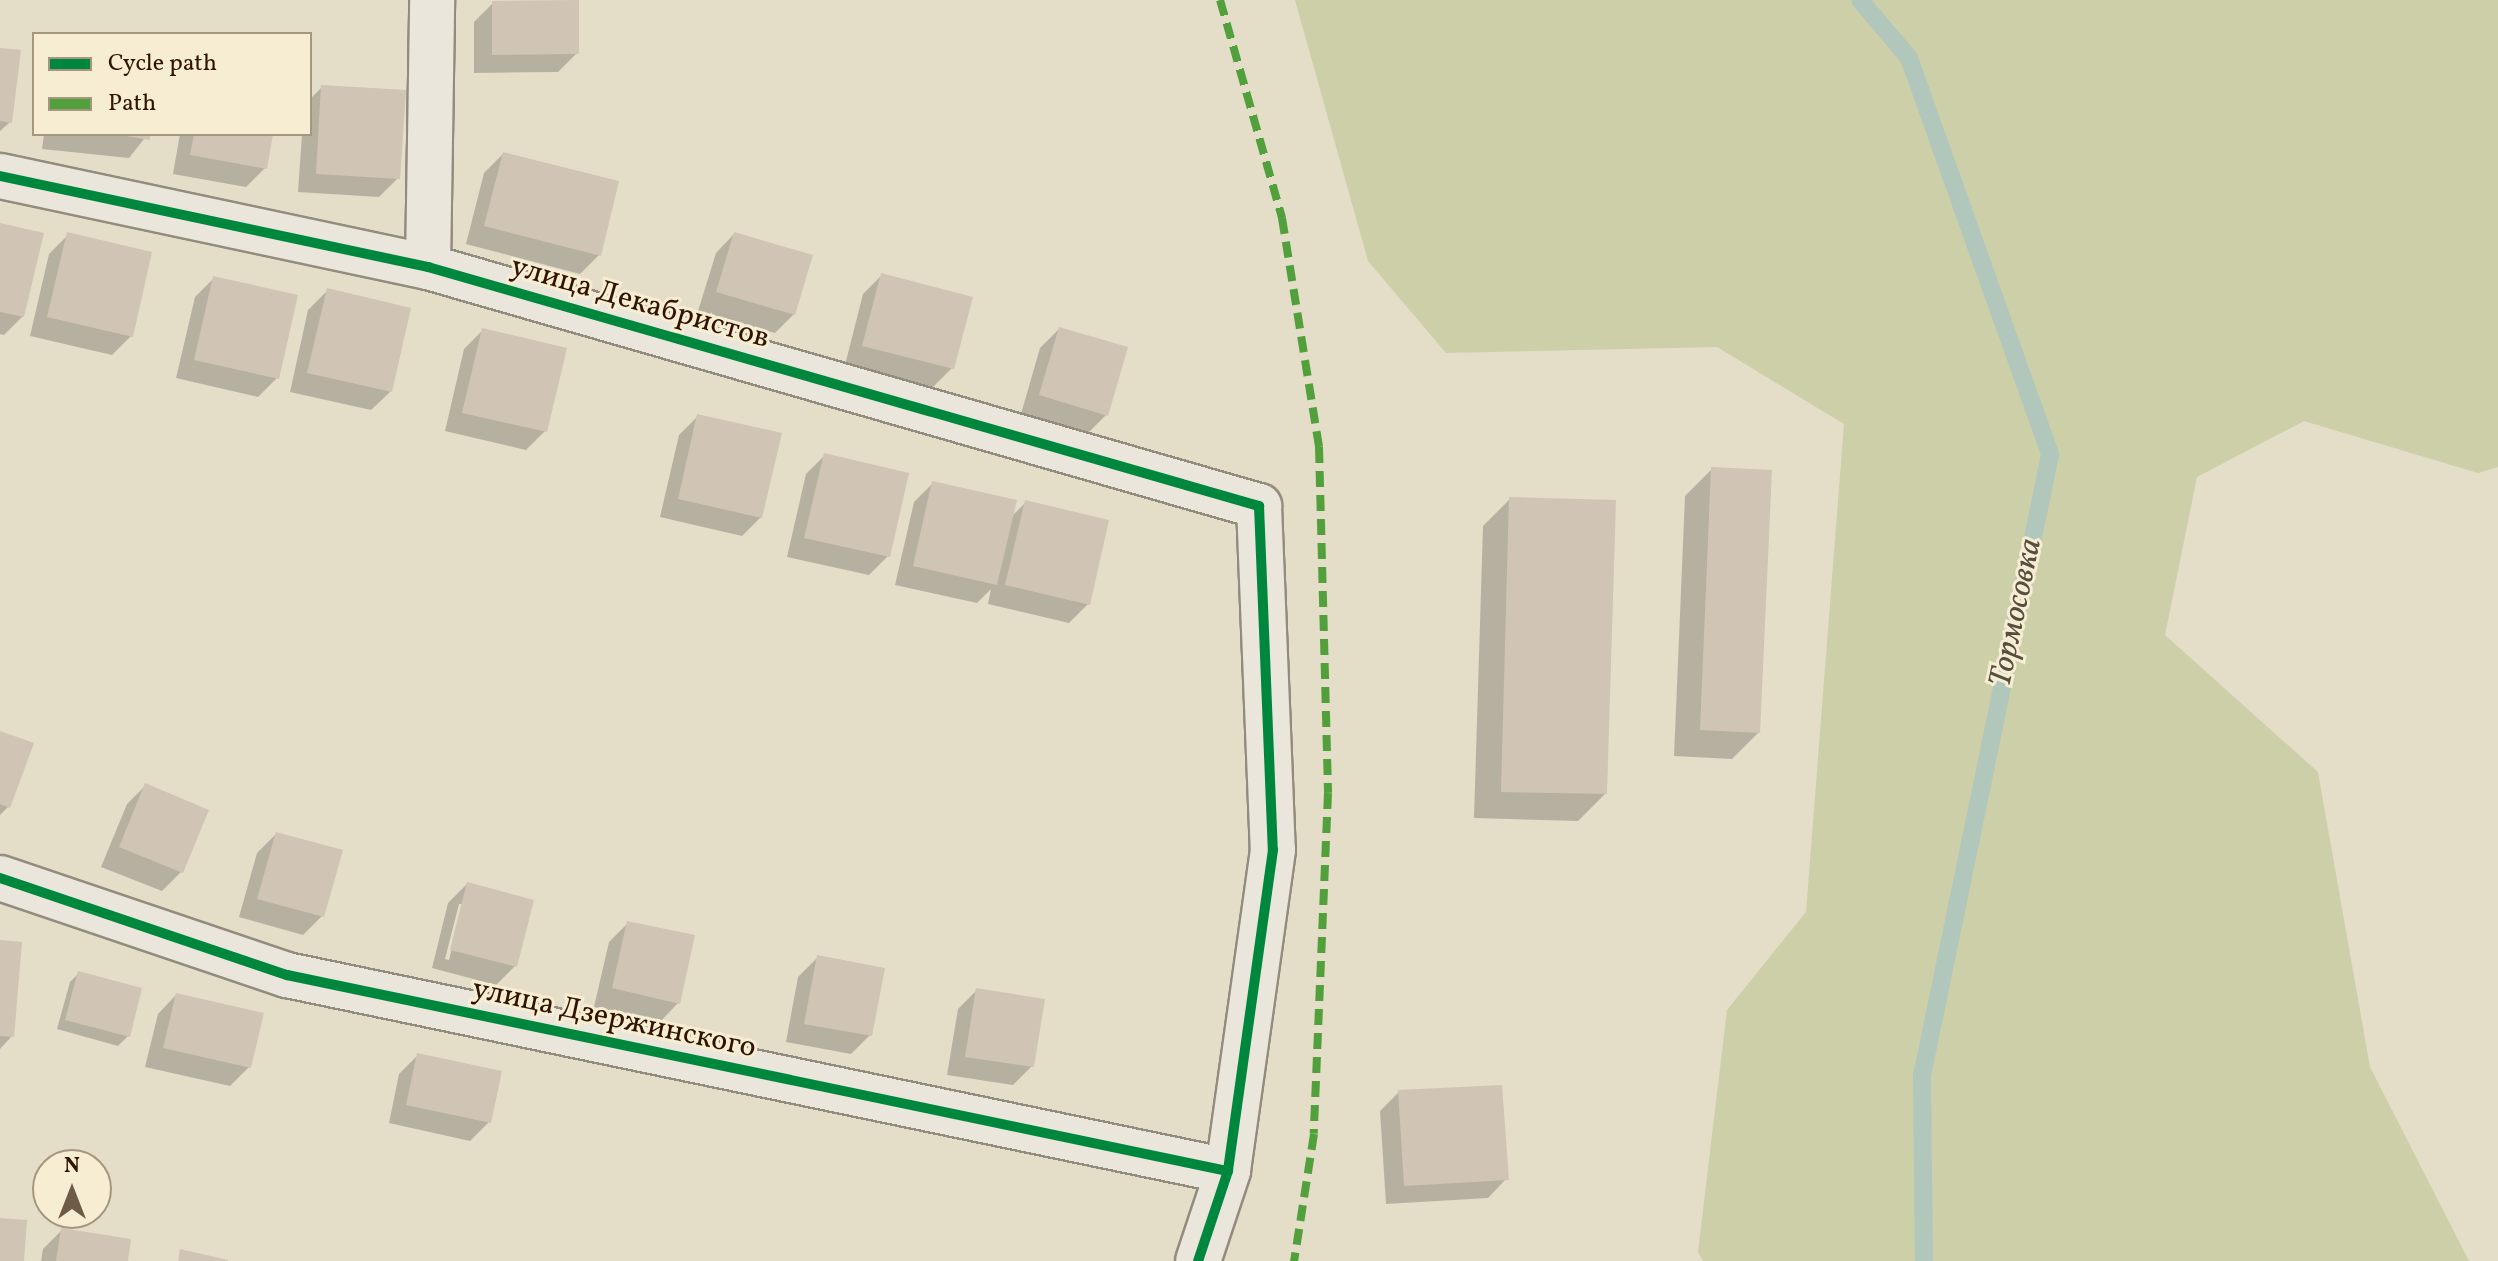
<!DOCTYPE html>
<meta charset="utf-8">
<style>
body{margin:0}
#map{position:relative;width:2498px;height:1261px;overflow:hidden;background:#e4ddc8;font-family:Vollkorn,serif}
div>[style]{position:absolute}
.green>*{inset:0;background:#cdcfa9}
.shadow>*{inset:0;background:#0003}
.stream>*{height:18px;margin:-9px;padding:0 9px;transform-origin:9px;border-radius:9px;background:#b2c7bb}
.building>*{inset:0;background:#d0c4b4}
.roads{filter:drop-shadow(2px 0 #938b7d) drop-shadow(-2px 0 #938b7d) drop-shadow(0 2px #938b7d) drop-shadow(0 -2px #938b7d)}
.minor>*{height:44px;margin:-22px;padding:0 22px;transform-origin:22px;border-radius:22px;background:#eae6db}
.quiet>*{height:8px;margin-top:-4px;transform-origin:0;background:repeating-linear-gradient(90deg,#52a03c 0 16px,transparent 0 24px)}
.cycleway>*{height:10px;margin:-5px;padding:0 5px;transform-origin:5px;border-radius:5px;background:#00873e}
span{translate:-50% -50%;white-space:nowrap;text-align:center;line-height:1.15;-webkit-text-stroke:6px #f6edd3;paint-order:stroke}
.street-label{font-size:30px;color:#301400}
.water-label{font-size:32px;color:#564f40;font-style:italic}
.legend{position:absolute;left:32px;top:32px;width:280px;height:104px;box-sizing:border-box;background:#f6edd3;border:2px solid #a7967f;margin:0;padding:10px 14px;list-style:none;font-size:24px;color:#301400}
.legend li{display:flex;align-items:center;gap:16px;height:40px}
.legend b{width:40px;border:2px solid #a7967f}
.north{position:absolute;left:32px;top:1149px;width:80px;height:80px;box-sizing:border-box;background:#f6edd3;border:2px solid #a7967f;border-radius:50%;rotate:0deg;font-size:22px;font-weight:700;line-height:32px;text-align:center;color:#301400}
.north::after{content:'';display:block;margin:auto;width:28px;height:36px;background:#6f5a46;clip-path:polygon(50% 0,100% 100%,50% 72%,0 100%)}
</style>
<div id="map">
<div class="green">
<i style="clip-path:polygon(1295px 0,2498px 0,2498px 467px,2478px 473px,2304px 421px,2197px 477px,2165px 635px,2318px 772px,2370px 1067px,2469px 1261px,1703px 1261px,1698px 1252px,1727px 1010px,1806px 912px,1844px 424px,1717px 347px,1446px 353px,1368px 261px)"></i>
</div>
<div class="shadow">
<i style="clip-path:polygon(493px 3px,577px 53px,558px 72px,474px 73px,474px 22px)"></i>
<i style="clip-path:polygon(0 50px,10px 122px,0 131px)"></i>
<i style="clip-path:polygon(322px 87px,398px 178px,379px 197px,298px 192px,302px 134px,310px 134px,310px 99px)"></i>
<i style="clip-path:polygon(44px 134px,148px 134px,129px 158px,42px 149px)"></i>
<i style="clip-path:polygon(180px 134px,271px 134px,265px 168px,246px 187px,173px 174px)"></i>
<i style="clip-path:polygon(503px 154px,599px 255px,580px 274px,466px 244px,484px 173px)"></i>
<i style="clip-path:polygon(0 225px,23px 316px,4px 335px,0 334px)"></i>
<i style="clip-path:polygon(734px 234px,794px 314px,775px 333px,698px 311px,716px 253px)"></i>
<i style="clip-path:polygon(68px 235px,131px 336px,112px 355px,30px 336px,49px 254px)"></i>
<i style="clip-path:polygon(882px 275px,952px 368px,933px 387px,845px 365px,863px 294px)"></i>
<i style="clip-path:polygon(214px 278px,277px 378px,258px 397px,176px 378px,195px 297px)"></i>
<i style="clip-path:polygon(327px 291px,390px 392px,371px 410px,290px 392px,308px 310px)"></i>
<i style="clip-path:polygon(1059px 329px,1106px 415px,1087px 434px,1021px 414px,1040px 348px)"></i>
<i style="clip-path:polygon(483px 330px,545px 431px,526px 450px,445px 431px,464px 349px)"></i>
<i style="clip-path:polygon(698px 416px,761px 517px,742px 536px,660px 517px,679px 435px)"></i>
<i style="clip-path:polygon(825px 455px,888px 556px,869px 575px,787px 557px,806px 474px)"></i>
<i style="clip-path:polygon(1712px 469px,1759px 732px,1732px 759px,1674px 756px,1685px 496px)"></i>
<i style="clip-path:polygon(933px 483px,1011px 517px,1025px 503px,1088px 604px,1069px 623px,988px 604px,991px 589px,977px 603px,895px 585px,914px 502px)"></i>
<i style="clip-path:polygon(1510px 499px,1605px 794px,1578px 821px,1474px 818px,1483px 526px)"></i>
<i style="clip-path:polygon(0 733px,8px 807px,0 815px)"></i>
<i style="clip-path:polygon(146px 785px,207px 811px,181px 872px,162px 891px,101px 867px,127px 804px)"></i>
<i style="clip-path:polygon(276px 834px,322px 916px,303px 935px,239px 917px,257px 853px)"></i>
<i style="clip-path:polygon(evenodd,467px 884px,515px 966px,496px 985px,432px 968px,448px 903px,467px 884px,459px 904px,463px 904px,449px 960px,445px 959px,459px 904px)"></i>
<i style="clip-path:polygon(628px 923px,678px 1003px,660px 1022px,594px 1007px,609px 942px)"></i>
<i style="clip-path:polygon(0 942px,12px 1036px,0 1049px)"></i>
<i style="clip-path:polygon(817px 958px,870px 1035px,851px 1054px,786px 1042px,798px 977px)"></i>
<i style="clip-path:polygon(79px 973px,128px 1036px,118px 1046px,57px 1029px,70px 982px)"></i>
<i style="clip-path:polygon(977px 990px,1032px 1066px,1013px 1085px,947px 1075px,958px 1009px)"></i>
<i style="clip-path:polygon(176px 995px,249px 1067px,230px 1086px,145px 1067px,158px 1014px)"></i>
<i style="clip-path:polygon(418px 1055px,489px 1122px,470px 1141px,389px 1123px,399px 1074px)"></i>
<i style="clip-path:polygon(1399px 1092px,1506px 1179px,1488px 1198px,1386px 1204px,1380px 1111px)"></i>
<i style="clip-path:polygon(62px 1230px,126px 1261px,41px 1261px,43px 1249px)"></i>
</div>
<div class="stream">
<i style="left:1860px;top:0;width:76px;rotate:49.8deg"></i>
<i style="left:1909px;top:58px;width:421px;rotate:70.4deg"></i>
<i style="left:2050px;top:455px;width:634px;rotate:101.65deg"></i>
<i style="left:1922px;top:1076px;width:185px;rotate:89.4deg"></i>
</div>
<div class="building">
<i style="clip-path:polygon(579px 0,579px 54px,492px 55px,492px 1px)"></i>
<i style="clip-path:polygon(0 48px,21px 50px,12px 123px,0 121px)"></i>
<i style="clip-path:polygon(321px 85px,406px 90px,400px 179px,316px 174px)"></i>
<i style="clip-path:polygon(114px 134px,150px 134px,150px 140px)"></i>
<i style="clip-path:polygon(194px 134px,273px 134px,267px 169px,190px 155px)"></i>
<i style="clip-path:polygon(503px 152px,619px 181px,601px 256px,484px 226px)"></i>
<i style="clip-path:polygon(0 223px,44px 233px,24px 317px,0 312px)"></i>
<i style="clip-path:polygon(67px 232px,152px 252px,133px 337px,47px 317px)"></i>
<i style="clip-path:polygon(734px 232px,813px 255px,795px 315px,716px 292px)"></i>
<i style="clip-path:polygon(881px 273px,973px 297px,954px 369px,862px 346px)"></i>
<i style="clip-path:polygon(213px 276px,298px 295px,279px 379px,194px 360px)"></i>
<i style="clip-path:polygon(327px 288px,411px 308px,392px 392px,307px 373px)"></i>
<i style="clip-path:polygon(1059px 327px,1128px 347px,1108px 416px,1039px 395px)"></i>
<i style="clip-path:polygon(482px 328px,567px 348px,547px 432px,462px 413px)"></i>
<i style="clip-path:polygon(697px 414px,782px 433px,762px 518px,678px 499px)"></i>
<i style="clip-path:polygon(824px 453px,909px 473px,890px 557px,804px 538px)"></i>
<i style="clip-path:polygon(1711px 467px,1772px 470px,1760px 733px,1700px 730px)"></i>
<i style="clip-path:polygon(932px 481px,1017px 500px,997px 585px,913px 566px)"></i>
<i style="clip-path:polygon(1509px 497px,1616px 500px,1607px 794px,1501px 792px)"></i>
<i style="clip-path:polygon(1025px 500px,1109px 520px,1090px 605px,1005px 585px)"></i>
<i style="clip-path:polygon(0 731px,34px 743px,10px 808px,0 804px)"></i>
<i style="clip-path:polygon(145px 783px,209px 810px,183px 873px,119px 847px)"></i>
<i style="clip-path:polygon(276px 832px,343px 850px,324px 917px,257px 899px)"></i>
<i style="clip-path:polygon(467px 882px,534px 900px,517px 967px,450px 950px)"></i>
<i style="clip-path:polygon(627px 921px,695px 935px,680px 1004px,612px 988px)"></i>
<i style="clip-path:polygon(0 940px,22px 942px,14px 1037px,0 1036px)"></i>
<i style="clip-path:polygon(817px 955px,885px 968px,872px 1036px,804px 1024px)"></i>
<i style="clip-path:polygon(78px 971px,142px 988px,130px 1037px,65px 1020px)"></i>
<i style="clip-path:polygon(976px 988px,1045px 999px,1034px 1067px,965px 1057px)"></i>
<i style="clip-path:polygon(176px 993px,264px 1013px,251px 1068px,163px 1048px)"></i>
<i style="clip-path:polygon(417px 1053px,502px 1071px,491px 1123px,406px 1105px)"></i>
<i style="clip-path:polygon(1502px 1085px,1509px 1180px,1404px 1186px,1398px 1090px)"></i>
<i style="clip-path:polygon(0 1218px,27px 1220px,24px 1261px,0 1261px)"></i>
<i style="clip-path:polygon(61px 1228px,131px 1239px,128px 1261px,56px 1261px)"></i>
<i style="clip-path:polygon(180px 1249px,228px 1260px,228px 1261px,178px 1261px)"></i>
</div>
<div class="roads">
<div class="minor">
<i style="left:0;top:176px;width:438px;rotate:12deg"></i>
<i style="left:428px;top:267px;width:865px;rotate:16.05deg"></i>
<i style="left:1259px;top:506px;width:344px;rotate:87.7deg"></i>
<i style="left:1273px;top:850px;width:324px;rotate:98deg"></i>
<i style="left:1228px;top:1171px;width:95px;rotate:108.4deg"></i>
<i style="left:428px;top:267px;width:267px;rotate:-89.1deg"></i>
<i style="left:0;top:878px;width:303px;rotate:18.7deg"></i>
<i style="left:287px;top:975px;width:961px;rotate:11.77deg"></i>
</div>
</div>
<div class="quiet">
<i style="left:1220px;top:0;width:227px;rotate:74.1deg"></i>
<i style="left:1282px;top:218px;width:232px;rotate:80.8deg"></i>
<i style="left:1319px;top:447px;width:346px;rotate:88.5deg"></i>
<i style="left:1328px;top:793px;width:341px;rotate:92.4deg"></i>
<i style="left:1314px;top:1134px;width:129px;rotate:98.9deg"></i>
</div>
<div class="cycleway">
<i style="left:0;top:176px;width:438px;rotate:12deg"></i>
<i style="left:428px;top:267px;width:865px;rotate:16.05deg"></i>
<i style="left:1259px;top:506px;width:344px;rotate:87.7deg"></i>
<i style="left:1273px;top:850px;width:324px;rotate:98deg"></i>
<i style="left:1228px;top:1171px;width:95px;rotate:108.4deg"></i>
<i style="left:0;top:878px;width:303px;rotate:18.7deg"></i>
<i style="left:287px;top:975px;width:961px;rotate:11.77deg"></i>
</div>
<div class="street-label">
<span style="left:640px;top:303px;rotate:16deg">улица Декабристов</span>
<span style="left:614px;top:1019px;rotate:12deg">улица Дзержинского</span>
</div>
<div class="water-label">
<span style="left:2017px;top:613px;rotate:-78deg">Тормосовка</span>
</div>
<ul class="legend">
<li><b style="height:10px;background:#00873e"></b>Cycle path</li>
<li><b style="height:10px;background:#52a03c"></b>Path</li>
</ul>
<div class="north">N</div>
</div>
